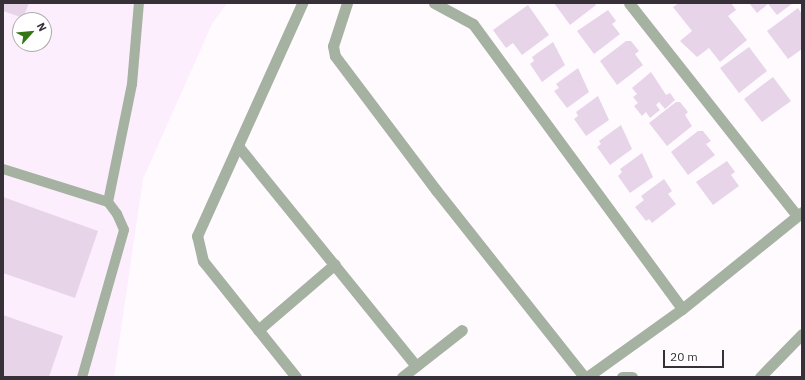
<!DOCTYPE html>
<style>
body{margin:0}
#map{position:relative;width:805px;height:380px;overflow:hidden;background:#fefafe;font-family:"IBM Plex Sans",sans-serif}
div>[style]{position:absolute}
.built>*{inset:0;background:#fdeefe}
.building>*{inset:0;background:#e7d4e9}
.service>*{height:10px;margin:-5px;padding:0 5px;transform-origin:5px;border-radius:5px;background:#a5b1a1}
.minor>*{height:11px;margin:-5.5px;padding:0 5.5px;transform-origin:5.5px;border-radius:5.5px;background:#a5b1a1}
span{translate:-50% -50%;white-space:nowrap;text-align:center;line-height:1.15;-webkit-text-stroke:4px #fff;paint-order:stroke}
.frame{position:absolute;inset:0;border:4px solid #373038;pointer-events:none}
.north{position:absolute;left:12px;top:12px;width:40px;height:40px;box-sizing:border-box;background:#fff;border:1px solid #afacaf;border-radius:50%;rotate:63deg;font-size:11px;font-weight:700;line-height:16px;text-align:center;color:#373038}
.north::after{content:'';display:block;margin:auto;width:14px;height:18px;background:#347614;clip-path:polygon(50% 0,100% 100%,50% 72%,0 100%)}
.scale{position:absolute;left:663px;top:350px;width:61px;height:18px;box-sizing:border-box;border:2px solid #373038;border-top:0;padding-left:5px;font-size:12px;line-height:14px;white-space:nowrap;color:#373038;-webkit-text-stroke:3px #fff;paint-order:stroke}
</style>
<div id="map">
<div class="built">
<i style="clip-path:polygon(evenodd,3px 3px,227px 3px,212px 24px,143px 179px,114px 377px,3px 377px,3px 3px,20px 20px,44px 20px,44px 44px,20px 44px,20px 20px)"></i>
</div>
<div class="building">
<i style="clip-path:polygon(3px 3px,29px 3px,23px 18px,3px 11px)"></i>
<i style="clip-path:polygon(554px 3px,595px 3px,596px 5px,570px 25px)"></i>
<i style="clip-path:polygon(679px 3px,731px 3px,736px 10px,728px 16px,747px 40px,720px 62px,709px 48px,697px 57px,680px 41px,692px 31px,673px 7px)"></i>
<i style="clip-path:polygon(749px 3px,793px 3px,777px 15px,768px 4px,757px 13px)"></i>
<i style="clip-path:polygon(528px 5px,549px 35px,522px 55px,513px 43px,506px 48px,493px 30px)"></i>
<i style="clip-path:polygon(798px 8px,802px 14px,802px 49px,788px 59px,767px 31px)"></i>
<i style="clip-path:polygon(608px 10px,616px 21px,612px 24px,620px 34px,594px 54px,577px 31px)"></i>
<i style="clip-path:polygon(626px 41px,631px 41px,639px 51px,635px 54px,643px 65px,617px 85px,600px 61px)"></i>
<i style="clip-path:polygon(553px 42px,565px 65px,542px 82px,530px 64px,534px 61px,532px 57px)"></i>
<i style="clip-path:polygon(749px 47px,767px 71px,739px 93px,720px 68px)"></i>
<i style="clip-path:polygon(578px 68px,589px 92px,567px 108px,554px 91px,559px 88px,556px 84px)"></i>
<i style="clip-path:polygon(651px 72px,666px 95px,670px 93px,675px 100px,665px 109px,659px 102px,656px 105px,660px 110px,650px 118px,646px 112px,642px 116px,634px 106px,638px 103px,633px 97px,637px 94px,632px 88px)"></i>
<i style="clip-path:polygon(773px 77px,791px 101px,762px 122px,744px 99px)"></i>
<i style="clip-path:polygon(598px 96px,609px 120px,586px 136px,574px 119px,578px 116px,576px 112px)"></i>
<i style="clip-path:polygon(676px 102px,680px 102px,688px 112px,685px 115px,692px 126px,667px 146px,649px 123px)"></i>
<i style="clip-path:polygon(621px 125px,632px 149px,610px 165px,597px 147px,601px 144px,599px 141px)"></i>
<i style="clip-path:polygon(698px 131px,703px 131px,711px 141px,706px 144px,715px 155px,688px 175px,671px 152px)"></i>
<i style="clip-path:polygon(642px 153px,653px 177px,630px 193px,618px 176px,622px 172px,620px 169px)"></i>
<i style="clip-path:polygon(727px 161px,735px 172px,731px 175px,739px 186px,713px 205px,696px 182px)"></i>
<i style="clip-path:polygon(664px 179px,672px 191px,668px 194px,676px 204px,652px 223px,649px 219px,646px 221px,635px 207px,644px 200px,641px 196px)"></i>
<i style="clip-path:polygon(3px 197px,98px 231px,75px 298px,3px 273px)"></i>
<i style="clip-path:polygon(3px 315px,63px 336px,49px 377px,3px 377px)"></i>
</div>
<div class="service">
<i style="left:3px;top:169px;width:110px;rotate:17.4deg"></i>
<i style="left:108px;top:202px;width:15px;rotate:53deg"></i>
<i style="left:117px;top:214px;width:17px;rotate:66deg"></i>
<i style="left:124px;top:230px;width:153px;rotate:105.9deg"></i>
<i style="left:108px;top:202px;width:120px;rotate:-78.5deg"></i>
<i style="left:132px;top:84px;width:81px;rotate:-85.1deg"></i>
</div>
<div class="minor">
<i style="left:347px;top:3px;width:45px;rotate:108deg"></i>
<i style="left:333px;top:46px;width:10px;rotate:79deg"></i>
<i style="left:335px;top:56px;width:168px;rotate:53deg"></i>
<i style="left:436px;top:190px;width:238px;rotate:51.6deg"></i>
<i style="left:434px;top:3px;width:44px;rotate:28.3deg"></i>
<i style="left:473px;top:24px;width:353px;rotate:53.7deg"></i>
<i style="left:629px;top:3px;width:271px;rotate:51.7deg"></i>
<i style="left:238px;top:146px;width:283px;rotate:51deg"></i>
<i style="left:258px;top:330px;width:101px;rotate:-40.6deg"></i>
<i style="left:296px;top:377px;width:149px;rotate:-128.7deg"></i>
<i style="left:203px;top:261px;width:26px;rotate:-103deg"></i>
<i style="left:197px;top:236px;width:256px;rotate:-65.7deg"></i>
<i style="left:402px;top:377px;width:76px;rotate:-38.1deg"></i>
<i style="left:587px;top:377px;width:117px;rotate:-35.6deg"></i>
<i style="left:682px;top:309px;width:154px;rotate:-38.9deg"></i>
<i style="left:622px;top:377px;width:10px"></i>
<i style="left:760px;top:377px;width:60px;rotate:-45.7deg"></i>
</div>
<div class="frame"></div>
<div class="north">N</div>
<div class="scale">20 m</div>
</div>
